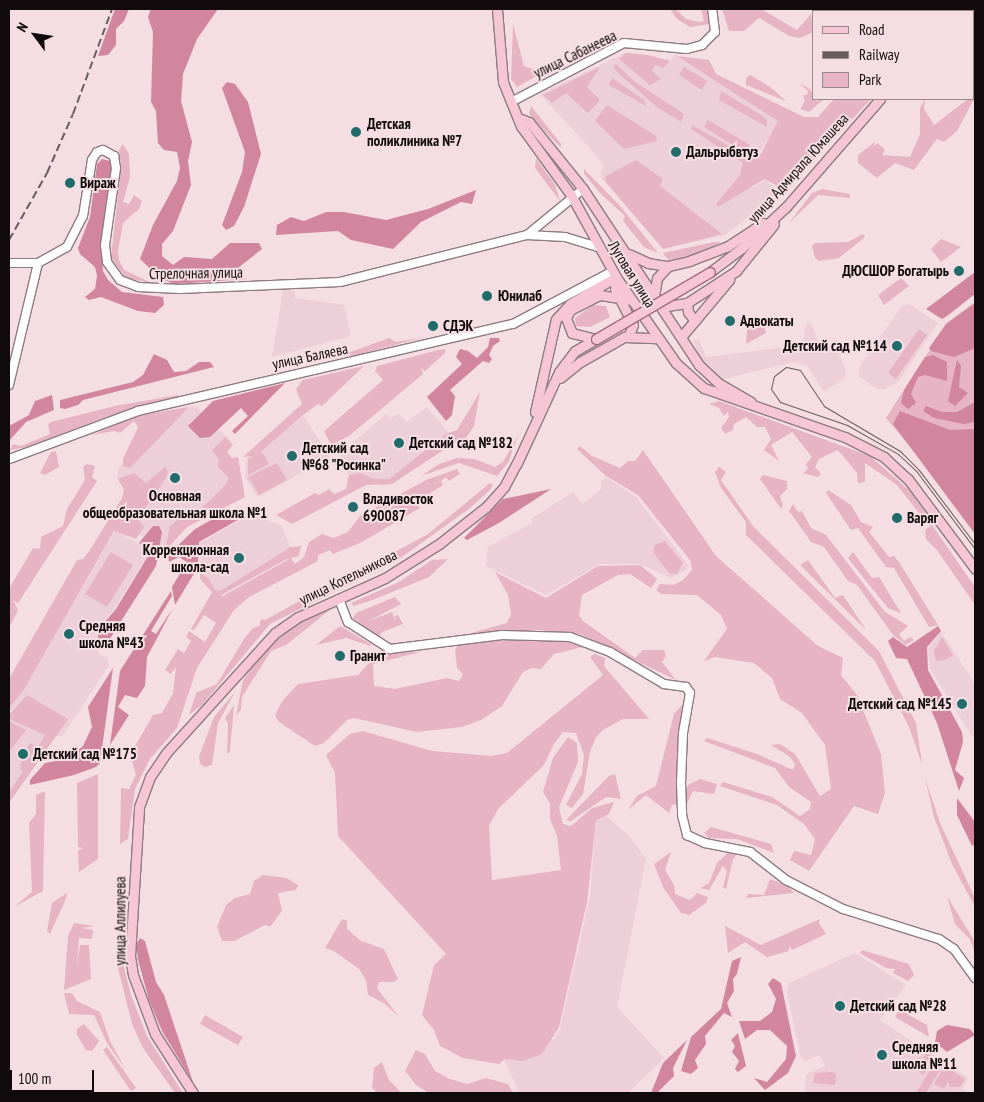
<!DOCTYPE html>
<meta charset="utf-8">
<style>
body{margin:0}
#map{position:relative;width:984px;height:1102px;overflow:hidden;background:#f4dee4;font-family:"PT Sans Narrow",sans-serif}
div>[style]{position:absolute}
.built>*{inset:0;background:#eccfd8}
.green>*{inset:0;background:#e6b4c4}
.forest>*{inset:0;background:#d2859f}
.roads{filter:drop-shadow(1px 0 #8e7b81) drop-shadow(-1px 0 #8e7b81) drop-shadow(0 1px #8e7b81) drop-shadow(0 -1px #8e7b81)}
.secondary>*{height:8px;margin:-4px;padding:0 4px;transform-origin:4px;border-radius:4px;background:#fff}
.primary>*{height:9px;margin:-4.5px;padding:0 4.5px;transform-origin:4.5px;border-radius:4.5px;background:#f6c5d6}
.tram>*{height:1px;margin:-0.5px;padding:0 0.5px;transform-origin:0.5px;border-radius:0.5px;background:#675b5e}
.rail>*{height:2px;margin-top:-1px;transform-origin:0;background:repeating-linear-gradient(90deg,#675b5e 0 8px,transparent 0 12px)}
.bridges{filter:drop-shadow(1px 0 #a26b7e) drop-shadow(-1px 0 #a26b7e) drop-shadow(0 1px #a26b7e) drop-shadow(0 -1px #a26b7e)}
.primary-bridge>*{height:9px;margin:-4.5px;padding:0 4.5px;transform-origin:4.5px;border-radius:4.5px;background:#f6c5d6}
.dots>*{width:14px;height:14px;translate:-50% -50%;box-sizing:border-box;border:2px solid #f4dee4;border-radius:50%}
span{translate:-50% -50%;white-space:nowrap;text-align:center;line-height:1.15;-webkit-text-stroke:4px #f4dee4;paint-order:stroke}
.street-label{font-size:15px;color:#110a0c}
.poi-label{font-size:15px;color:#110a0c;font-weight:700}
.left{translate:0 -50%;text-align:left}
.right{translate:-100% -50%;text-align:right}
.frame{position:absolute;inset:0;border:10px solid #110a0c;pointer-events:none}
.legend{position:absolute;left:812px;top:10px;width:162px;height:90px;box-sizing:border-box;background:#f4dee4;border:1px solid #99898e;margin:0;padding:6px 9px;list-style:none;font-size:15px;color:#110a0c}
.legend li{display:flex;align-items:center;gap:10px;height:25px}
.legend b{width:25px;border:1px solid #99898e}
.north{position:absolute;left:10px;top:10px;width:50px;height:50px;-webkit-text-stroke:4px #f4dee4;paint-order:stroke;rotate:301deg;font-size:14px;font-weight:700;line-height:20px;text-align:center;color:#110a0c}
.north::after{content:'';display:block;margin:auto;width:18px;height:22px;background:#110a0c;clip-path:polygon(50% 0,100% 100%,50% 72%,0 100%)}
.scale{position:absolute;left:10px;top:1070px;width:84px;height:22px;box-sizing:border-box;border:2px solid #110a0c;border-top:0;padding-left:6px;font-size:15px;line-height:18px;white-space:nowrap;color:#110a0c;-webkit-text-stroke:4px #f4dee4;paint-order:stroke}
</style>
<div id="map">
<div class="built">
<i style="clip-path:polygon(627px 52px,671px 60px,675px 54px,782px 121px,742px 176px,750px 189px,766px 180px,779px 193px,725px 235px,663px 249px,600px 176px,604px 166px,590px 148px,540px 94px)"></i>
<i style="clip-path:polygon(283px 290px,295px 291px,295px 298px,344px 305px,351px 336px,272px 357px)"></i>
<i style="clip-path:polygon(909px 304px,938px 323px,898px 382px,885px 389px,877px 389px,858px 376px,861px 364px,901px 307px)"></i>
<i style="clip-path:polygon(811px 322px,819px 344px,836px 345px,845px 369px,846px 377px,824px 392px,807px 366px,794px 362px,720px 380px,702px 363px,693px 340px,699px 339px,706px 357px,802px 345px,806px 324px)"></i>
<i style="clip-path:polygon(196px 406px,232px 442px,224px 450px,238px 464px,238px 472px,164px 549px,113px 520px,127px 491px,117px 479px,118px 469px,162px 415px)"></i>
<i style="clip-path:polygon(427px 407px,449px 433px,385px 486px,353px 479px,348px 474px,340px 454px,386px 414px,391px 419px,398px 413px,406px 422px)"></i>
<i style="clip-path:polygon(303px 415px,330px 457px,258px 497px,245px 478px,246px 458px,256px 456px)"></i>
<i style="clip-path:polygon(606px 477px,636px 497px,689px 566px,686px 570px,671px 578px,640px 564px,600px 564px,546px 595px,486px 566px,488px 547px,532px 523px,531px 519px,573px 492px,582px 504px,601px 490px,601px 482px)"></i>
<i style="clip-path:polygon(250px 514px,281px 525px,292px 550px,220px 593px,215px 590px,201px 577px,200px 543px)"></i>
<i style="clip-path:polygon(115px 531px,150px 550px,115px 608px,94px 633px,97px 636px,99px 654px,108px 659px,109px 665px,62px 737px,50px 734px,9px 798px,9px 716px,13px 712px,9px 708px,9px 694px,61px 605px,69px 610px)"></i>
<i style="clip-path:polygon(941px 632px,975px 684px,975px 741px,930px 669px,928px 648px)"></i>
<i style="clip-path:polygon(604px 814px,629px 836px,646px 859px,617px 1007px,664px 1058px,628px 1093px,519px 1093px,504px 1059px,554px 1039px,560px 1029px,590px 897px,596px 816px)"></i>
<i style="clip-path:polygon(855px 953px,906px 985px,880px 1020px,968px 1078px,962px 1089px,970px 1093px,805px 1093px,806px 1074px,826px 1066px,819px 1055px,804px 1061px,800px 1054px,787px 992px,789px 983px)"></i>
</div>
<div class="green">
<i style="clip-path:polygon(670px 9px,676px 9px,686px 19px,699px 22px,704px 21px,701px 9px,706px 9px,710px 24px,690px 27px,677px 19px)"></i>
<i style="clip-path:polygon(722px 9px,761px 9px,797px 30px,811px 14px,813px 32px,800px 38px,789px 36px,759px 18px,744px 31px,729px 31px)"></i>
<i style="clip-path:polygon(513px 24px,524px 66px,538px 71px,547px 64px,553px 67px,517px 87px,511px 79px)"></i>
<i style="clip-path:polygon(626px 53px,648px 55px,670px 61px,663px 68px,655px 65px,652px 71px,661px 79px,650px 85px,619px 59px)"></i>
<i style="clip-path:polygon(677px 56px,709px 60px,716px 74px,804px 117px,818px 117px,834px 99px,871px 99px,801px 175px,779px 187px,765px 179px,718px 207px,716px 204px,740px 175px,743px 163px,691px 129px,692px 125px,752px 159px,761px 154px,778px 121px)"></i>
<i style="clip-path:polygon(616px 64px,635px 82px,684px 114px,681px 122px,657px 107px,618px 73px,613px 66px)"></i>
<i style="clip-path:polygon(600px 67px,587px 87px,600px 100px,588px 113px,566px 93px,552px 103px,543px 95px)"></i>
<i style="clip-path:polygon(684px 67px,707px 81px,702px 90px,679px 75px)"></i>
<i style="clip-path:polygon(750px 75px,769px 86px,786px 101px,746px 85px,746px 78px)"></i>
<i style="clip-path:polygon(612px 78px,644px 100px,646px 106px,609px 85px)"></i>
<i style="clip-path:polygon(799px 83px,810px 89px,816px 101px,824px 99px,809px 112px,800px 109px,805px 101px,803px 95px,807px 95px,808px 91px)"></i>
<i style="clip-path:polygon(975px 86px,975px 97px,957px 131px,944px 142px,937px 139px,914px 170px,895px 163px,877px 178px,858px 163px,858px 155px,876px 141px,873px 147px,878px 143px,885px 150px,882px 155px,910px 157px,920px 134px,920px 108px,925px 99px,924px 109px,934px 125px,968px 99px,973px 99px)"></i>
<i style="clip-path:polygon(721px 91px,761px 115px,767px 120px,767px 127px,719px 100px)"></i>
<i style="clip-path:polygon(607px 105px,656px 136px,657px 141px,624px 149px,595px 121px)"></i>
<i style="clip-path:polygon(531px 106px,561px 144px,561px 148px,529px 114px)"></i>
<i style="clip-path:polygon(708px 120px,750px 145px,745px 153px,704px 127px)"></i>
<i style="clip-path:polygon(123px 144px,129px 154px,130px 177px,123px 202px,129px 204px,134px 195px,142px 201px,139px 209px,123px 223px,118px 251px,119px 260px,124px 270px,152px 283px,126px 278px,111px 258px,121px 166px,119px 150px)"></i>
<i style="clip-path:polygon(536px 158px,555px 185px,560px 201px,535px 168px)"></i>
<i style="clip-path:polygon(636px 160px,663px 179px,660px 186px,722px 234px,663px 249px,605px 181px,606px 176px)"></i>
<i style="clip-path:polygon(584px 169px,621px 207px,658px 253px,644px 247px,623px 221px,625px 216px,600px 193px,584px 174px)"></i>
<i style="clip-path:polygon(822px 189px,850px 194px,850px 198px,818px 195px,789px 223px,812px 193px)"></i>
<i style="clip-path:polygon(863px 234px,865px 237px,839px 258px,819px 261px,815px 258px,812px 246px,815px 243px,848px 242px)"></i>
<i style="clip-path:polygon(941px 239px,961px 247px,941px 262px,931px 249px)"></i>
<i style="clip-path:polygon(714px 242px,721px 242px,710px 249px,683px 258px,668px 260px,663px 253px)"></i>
<i style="clip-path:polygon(901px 278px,909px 286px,884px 305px,878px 295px)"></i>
<i style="clip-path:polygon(975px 302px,975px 534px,929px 469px,886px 418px,947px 323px)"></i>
<i style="clip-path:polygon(593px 305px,606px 306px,610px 317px,590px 327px,576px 326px,575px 318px)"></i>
<i style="clip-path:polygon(756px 321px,763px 322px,766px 333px,746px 344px,747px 330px)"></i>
<i style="clip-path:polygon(919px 329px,927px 335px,896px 379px,888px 373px)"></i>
<i style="clip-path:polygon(425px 337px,352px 356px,345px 354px,389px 338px,396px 342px)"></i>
<i style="clip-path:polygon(438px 350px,445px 349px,445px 353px,425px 371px,421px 368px,423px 374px,349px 436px,331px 445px,324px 431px,383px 380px,375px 371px,377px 366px)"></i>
<i style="clip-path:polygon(364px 366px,322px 406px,318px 404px,303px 415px,256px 456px,243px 457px,302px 404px,296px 389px,303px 380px)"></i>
<i style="clip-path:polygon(480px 392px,474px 426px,464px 441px,448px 447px,392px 484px,366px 485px,292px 524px,276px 515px,315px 493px,319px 495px,329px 489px,334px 494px,346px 489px,349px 475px,360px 473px,374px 479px,389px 479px,446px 434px,457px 430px)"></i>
<i style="clip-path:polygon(178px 395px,177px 399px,103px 418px,28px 447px,10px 450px,13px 444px,21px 446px,50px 434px,48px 424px,51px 422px,115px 406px)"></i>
<i style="clip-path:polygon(719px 401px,870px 456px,909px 490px,930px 519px,926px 522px,897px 485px,865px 463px,865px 482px,858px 483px,857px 473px,838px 450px,819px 459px,815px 467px,821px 474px,818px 477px,803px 473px,808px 469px,806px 464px,812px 457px,792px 432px,771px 445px,779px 461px,764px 450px,771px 439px,765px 427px,757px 427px,746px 417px,734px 424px,733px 430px,725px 434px,721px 428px,729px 417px,728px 412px,724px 416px,719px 408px,709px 404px)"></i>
<i style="clip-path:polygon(189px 407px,130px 468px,123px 466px,123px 459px,138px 427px,134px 421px,120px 433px,114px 431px,92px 435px,135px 416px)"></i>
<i style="clip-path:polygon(518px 436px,508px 463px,497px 476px,459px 463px,421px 476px,439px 464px,457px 458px,475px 459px,495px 467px,503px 462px)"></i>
<i style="clip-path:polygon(225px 437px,233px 445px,227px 452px,232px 458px,238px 457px,245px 497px,187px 527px,165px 551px,170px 526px,180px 518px,199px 511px,227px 483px,228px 477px,218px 467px,219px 460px,212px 450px)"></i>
<i style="clip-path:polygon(580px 446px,592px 456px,620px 468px,628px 461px,635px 461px,643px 450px,716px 556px,818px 646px,843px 658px,841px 675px,857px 695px,881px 754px,885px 793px,878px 814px,854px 806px,809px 871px,790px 860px,794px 851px,811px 855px,815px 839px,804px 824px,777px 805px,720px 786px,723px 782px,772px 797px,800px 816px,810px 809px,811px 802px,789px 787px,775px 768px,704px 741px,707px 738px,757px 754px,793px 770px,795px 764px,789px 756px,771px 745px,780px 744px,795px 754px,820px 796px,831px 789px,825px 745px,802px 713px,780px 699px,772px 678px,754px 663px,715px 657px,704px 661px,727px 629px,721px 615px,697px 595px,661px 594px,656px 590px,660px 584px,674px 585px,683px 580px,692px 570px,690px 560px,638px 495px,606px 476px,577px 449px)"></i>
<i style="clip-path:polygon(56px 451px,59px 467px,45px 475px,40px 473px,51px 452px)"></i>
<i style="clip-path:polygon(262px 452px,269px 464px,248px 475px,248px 459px)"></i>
<i style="clip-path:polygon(277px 463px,287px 480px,259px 495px,248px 477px)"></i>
<i style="clip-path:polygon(87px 464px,95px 466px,92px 477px,97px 481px,18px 603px,13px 600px,18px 610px,9px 628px,9px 589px,33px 548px,40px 549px,41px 537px,63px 526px,67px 509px,85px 480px,83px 467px)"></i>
<i style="clip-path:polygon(165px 467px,168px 472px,166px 477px,138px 519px,144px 527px,136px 539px,114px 531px,23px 691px,9px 708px,9px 679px,77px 560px,83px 559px,90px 550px,122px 498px,124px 490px,118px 479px,134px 473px,146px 483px)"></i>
<i style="clip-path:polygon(719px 467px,726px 472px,721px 480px,753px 526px,879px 651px,916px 723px,922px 764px,909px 727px,875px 661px,746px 535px,746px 522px,721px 488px,715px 472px)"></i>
<i style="clip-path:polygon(457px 469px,460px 474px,449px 481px,446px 477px,441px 481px,443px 485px,421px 499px,418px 495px,409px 500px,411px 503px,416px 501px,420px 508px,362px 542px,333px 554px,330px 550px,318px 555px,318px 561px,249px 597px,234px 610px,197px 668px,177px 728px,150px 759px,135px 789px,128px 839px,120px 844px,121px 788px,129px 789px,136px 775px,130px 755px,153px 715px,162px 713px,173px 693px,176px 667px,171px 674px,165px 670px,178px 649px,184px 653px,191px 641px,186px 637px,189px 631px,205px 642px,216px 623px,204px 615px,194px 630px,191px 629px,212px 592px,200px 579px,200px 573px,209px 579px,215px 590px,220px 591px,291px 547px,301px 546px,299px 556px,287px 559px,223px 594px,221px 596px,221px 597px,291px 558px,295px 564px,304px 557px,309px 542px,322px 534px,334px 538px,348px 532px,360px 516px,426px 480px)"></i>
<i style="clip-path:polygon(763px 475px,787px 481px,787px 489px,780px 496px,783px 505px,781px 509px,760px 479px)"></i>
<i style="clip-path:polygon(490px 483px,493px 485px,490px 490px,470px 508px,395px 562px,270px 624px,202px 705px,189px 715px,196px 693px,217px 684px,244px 639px,252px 629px,260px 625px,261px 619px,265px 620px,305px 598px,305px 595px,313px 590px,320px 590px,356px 573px,428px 534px)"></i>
<i style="clip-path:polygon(828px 490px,851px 505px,861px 522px,873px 527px,869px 532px,889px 557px,894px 556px,899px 562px,938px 625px,929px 627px,894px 568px,886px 567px,858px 528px,851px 530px,826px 493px)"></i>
<i style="clip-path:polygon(793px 504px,798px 512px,802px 511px,811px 528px,826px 535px,885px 612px,908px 626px,899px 634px,904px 641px,910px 637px,914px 640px,906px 645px,893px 635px,857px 585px,848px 581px,824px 547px,811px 542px,789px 511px)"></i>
<i style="clip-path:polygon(932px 525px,975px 587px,975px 605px,937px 550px,926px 539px,925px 530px)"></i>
<i style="clip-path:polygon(665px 541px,683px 563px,677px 574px,669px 573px,653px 552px,655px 545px)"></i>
<i style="clip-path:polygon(111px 552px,133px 565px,107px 607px,85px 594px)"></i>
<i style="clip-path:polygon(853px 552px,872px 578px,879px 577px,901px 613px,888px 608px,862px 576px,848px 558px)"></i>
<i style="clip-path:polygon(448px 559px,429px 577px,375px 599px,354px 606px,351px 603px,399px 582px,432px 560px)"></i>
<i style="clip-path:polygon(808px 560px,835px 598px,843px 595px,866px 630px,800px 565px)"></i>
<i style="clip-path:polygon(640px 565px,657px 579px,651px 588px,630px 574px,618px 575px,582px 595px,579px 615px,583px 621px,635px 658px,643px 650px,664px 650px,666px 656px,662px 662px,676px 680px,580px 634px,538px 630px,468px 634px,507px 623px,511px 614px,508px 595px,495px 572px,546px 598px,598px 566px)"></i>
<i style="clip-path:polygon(395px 597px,401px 604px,369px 621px,392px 612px,396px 622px,395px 616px,398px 615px,403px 624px,382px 632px,379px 637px,353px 618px,356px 613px)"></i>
<i style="clip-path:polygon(331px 609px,286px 645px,271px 651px,242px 697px,241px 709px,236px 716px,243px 680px,268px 646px,295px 624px)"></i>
<i style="clip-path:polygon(340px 626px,371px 644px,371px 646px,346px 638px,316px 645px)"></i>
<i style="clip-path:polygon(942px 637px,953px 655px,945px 660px,936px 661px,934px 651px)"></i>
<i style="clip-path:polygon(513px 639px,570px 642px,583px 647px,554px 654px,541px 669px,532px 668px,523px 672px,502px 706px,481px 720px,462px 727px,417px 732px,354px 718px,347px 720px,324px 743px,315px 746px,279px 722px,275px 715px,283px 700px,298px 684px,358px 675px,373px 659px,374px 653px,420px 652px,373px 664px,374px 686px,395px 689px,447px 678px,459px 681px,463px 674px,457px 668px,455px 650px,458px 645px)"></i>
<i style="clip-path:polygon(595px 654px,605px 658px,604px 666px,649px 719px,623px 719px,603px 730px,596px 737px,590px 752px,583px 794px,572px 808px,566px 805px,582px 774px,584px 755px,576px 733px,563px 732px,554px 744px,544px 765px,498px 809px,489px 826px,492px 880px,561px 870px,557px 836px,550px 819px,550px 804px,543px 792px,553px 758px,568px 737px,577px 743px,578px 762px,559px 807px,563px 824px,571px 826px,592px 808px,614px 802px,609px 814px,596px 820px,587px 902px,559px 1027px,542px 1054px,523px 1061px,505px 1059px,499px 1064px,463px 1058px,440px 1046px,434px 1030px,422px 1015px,434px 965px,446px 954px,338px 836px,335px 773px,326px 755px,350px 734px,363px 731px,432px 751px,491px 756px,507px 753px,603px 675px,590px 657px)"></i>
<i style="clip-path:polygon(235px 692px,218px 723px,212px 765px,205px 767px,200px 764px,199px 757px,214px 717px)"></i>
<i style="clip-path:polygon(27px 695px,68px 719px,9px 803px,9px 792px,23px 772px,20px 770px,22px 757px,30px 743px,38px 747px,45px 735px,9px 719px,9px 715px)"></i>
<i style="clip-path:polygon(234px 705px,230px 751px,227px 754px,228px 724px,225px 718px)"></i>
<i style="clip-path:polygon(682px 705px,678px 804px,672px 805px,669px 813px,646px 795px,628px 810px,637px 796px,656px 786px,674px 714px)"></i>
<i style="clip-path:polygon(9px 721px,26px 730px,11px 749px,9px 748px)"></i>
<i style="clip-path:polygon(98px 774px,98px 859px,79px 872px,78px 851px,83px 848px,78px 847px,77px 783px)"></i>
<i style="clip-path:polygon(615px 774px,621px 799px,606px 797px,571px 821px,566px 820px,609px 776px)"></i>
<i style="clip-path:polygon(925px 778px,940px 823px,975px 898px,975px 907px,952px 864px,934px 817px)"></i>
<i style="clip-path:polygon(700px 779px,717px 784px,714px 794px,693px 791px,686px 806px,685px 794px,688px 785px)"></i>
<i style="clip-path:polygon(45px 791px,43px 891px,14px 907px,32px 892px,29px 823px,36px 814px,36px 795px)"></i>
<i style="clip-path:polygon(711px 827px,771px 844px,774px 853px,737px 839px,709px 838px,704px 833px)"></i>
<i style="clip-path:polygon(730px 851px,739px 852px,733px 859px,726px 889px,723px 887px,727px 871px,723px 866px,709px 890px,700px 888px,709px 883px,717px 863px)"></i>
<i style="clip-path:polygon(671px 852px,665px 870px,674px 885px,675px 894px,690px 900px,697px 893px,708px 897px,706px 903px,689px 915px,681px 913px,663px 887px,654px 864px)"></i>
<i style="clip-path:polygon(263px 875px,286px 878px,298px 885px,296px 890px,278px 893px,282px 911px,270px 927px,265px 925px,234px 941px,222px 941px,217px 927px,226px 905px,235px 898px,250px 894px,254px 881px)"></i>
<i style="clip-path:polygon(770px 879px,788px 886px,794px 893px,746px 898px,748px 894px,764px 895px)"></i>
<i style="clip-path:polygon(67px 893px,66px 899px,50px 934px,47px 931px,52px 903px)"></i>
<i style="clip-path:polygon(947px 896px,975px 942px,975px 952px,969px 938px,955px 924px)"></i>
<i style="clip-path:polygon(342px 919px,347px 921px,347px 929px,361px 941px,384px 949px,398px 979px,394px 982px,379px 982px,377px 988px,398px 1016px,384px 1003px,368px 995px,366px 980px,359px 969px,334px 951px,325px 948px)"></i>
<i style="clip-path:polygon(820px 919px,819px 923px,826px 934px,792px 950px,789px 946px,789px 951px,767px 957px,745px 942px,728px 953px,725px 926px,761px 945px)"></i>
<i style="clip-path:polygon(74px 923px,94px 926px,82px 928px,93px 930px,92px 939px,79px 938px,77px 965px,80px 945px,89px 945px,91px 979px,64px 990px,68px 936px)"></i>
<i style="clip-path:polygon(120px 925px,123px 963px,131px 995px,147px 1036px,183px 1093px,175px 1093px,143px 1048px,132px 1024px,117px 964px)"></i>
<i style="clip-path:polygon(862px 950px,909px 964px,914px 975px,908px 981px,893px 973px,895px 969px,886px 968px,860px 953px)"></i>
<i style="clip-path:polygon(64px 993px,72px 993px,77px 1001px,100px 1012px,110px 1041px,126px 1070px,107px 1043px,94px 1015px,69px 1014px)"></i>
<i style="clip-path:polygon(901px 1007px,908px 1007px,909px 1015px,927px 1025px,929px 1037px,895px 1017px)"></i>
<i style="clip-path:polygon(205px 1015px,243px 1037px,238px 1045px,200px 1024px)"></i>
<i style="clip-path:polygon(84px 1024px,99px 1041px,92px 1051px,86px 1050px,77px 1035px,77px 1029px)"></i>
<i style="clip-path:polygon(107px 1047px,136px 1088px,131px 1091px,103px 1050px)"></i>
<i style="clip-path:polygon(416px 1050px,425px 1054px,435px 1071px,450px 1079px,467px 1084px,486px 1078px,508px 1084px,513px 1093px,429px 1093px,416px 1085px,405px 1071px)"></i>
<i style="clip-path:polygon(922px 1053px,917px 1068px,926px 1053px,936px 1059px,923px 1075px,914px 1067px)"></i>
<i style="clip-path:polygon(382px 1062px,389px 1080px,402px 1093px,378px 1093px,372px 1088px,374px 1068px)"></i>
<i style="clip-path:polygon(934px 1064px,939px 1065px,940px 1070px,926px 1093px,916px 1093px)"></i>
<i style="clip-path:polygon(944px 1066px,965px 1079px,960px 1087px,950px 1087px,948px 1082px,944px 1089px,934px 1084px)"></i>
<i style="clip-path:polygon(833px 1072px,836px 1075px,835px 1085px,813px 1083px,815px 1073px)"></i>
</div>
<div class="forest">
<i style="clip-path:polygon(115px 9px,129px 9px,124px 21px,116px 29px,116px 45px,108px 55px,98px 56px)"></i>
<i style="clip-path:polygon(151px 9px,218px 9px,197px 39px,183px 74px,181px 101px,192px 142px,188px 161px,191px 185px,173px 231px,162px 244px,162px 256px,173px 265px,184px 257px,212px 259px,230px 243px,259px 243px,262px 249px,238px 268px,240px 277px,247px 279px,174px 284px,160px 278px,140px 259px,153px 225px,177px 181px,180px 168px,177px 152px,164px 150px,158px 143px,156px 111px,151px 102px,153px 32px,148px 17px)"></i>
<i style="clip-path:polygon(227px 82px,235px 84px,248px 102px,261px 154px,244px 207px,234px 226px,226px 230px,222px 225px,242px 172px,245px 152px,222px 88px)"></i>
<i style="clip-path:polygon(102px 159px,110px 161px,111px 168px,101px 241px,103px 271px,108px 280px,122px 292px,163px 297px,164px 305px,155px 313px,138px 311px,101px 297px,89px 300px,85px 297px,95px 289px,97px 276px,95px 267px,80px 254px,78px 248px,90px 217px,97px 164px)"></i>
<i style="clip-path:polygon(476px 190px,472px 204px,461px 202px,421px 222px,393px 249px,351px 240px,338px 231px,276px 235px,277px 225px,291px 217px,304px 221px,326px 212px,344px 212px,386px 220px,428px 209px)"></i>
<i style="clip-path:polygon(975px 272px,975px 294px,947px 316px,942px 319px,926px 309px)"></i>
<i style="clip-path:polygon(975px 303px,975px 348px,954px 357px,931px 351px,929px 348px,946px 324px)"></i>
<i style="clip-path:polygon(490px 338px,499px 338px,500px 341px,493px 346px,489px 355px,492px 359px,489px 363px,483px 361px,450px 390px,455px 396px,452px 415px,446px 421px,427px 397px,462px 364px,456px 357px,460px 349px,468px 351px,477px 358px,488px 347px)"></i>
<i style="clip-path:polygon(154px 354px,167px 360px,174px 372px,186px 371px,199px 362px,210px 362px,214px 367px,83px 400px,78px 405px,65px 409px,60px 408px,60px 400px,133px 382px,143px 375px)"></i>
<i style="clip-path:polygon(933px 355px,947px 362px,947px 381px,925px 375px,918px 377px,911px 394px,916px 403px,908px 409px,901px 403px,904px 390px,925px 357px)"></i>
<i style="clip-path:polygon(957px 360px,961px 366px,959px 387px,968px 393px,955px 406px,948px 401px)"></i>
<i style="clip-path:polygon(285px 383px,235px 434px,232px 431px,248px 416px,241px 408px,210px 437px,200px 438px,188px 426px,213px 401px)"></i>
<i style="clip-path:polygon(52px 395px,54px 410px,26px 422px,9px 441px,9px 426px,29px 415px,35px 401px)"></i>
<i style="clip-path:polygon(973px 403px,975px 404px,975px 422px,964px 424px,934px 418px,923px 411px,926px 406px,942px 412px,957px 412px)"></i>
<i style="clip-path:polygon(900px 411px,950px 430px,975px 429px,975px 534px,893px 424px)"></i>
<i style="clip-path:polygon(551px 489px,499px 523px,467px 540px,464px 538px,503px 499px)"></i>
<i style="clip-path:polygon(239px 510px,244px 512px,243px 517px,199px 542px,198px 567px,175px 605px,172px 587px,187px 562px,179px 557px,169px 562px,168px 555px,195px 529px,222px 514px)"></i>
<i style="clip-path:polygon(153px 526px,159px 526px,162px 532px,156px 566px,106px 645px,100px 647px,97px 631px,116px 609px,148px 556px,150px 550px,139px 543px)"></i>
<i style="clip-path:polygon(171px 591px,172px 596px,151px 631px,156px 634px,173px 608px,147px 657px,145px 686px,137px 698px,125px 695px,118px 707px,129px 715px,110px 745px,120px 671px)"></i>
<i style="clip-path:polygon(938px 626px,941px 631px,927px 647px,928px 670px,962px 732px,963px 742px,955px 770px,964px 778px,959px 791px,937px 723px,907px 659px,896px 658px,888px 641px,893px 637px,907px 647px)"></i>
<i style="clip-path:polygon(113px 668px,100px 763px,96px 767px,74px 775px,30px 785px,30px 780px,45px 763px,67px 759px,83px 746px,92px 727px,88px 707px)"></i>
<i style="clip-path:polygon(957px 798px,975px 822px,975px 844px,972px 846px,957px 815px)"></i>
<i style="clip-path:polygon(140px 938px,145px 941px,156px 982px,164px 995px,193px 1082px,162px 1031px,149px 1000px,138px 960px,136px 944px)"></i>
<i style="clip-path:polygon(741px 957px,737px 974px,733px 979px,734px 991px,727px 1003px,732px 1017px,724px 1013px,705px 1036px,706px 1044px,695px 1060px,698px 1068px,691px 1074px,681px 1071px,691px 1037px,721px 1009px,732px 961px)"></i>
<i style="clip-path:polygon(773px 978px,781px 983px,796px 1056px,788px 1073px,765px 1090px,754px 1078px,767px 1082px,786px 1059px,787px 1046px,770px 1030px,757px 1030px,745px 1039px,739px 1021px,760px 1021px,772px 1012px,776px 999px,768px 984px)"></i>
<i style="clip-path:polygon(947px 1025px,970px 1029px,975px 1035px,947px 1052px,935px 1042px,937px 1031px)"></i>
<i style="clip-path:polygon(738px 1033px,746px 1066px,738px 1072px,735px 1069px,739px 1061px,732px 1052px,735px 1046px,731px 1040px)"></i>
<i style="clip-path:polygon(687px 1040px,673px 1068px,674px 1076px,657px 1093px,651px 1093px,663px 1063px)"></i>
</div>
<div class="roads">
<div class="secondary">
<i style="left:511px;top:102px;width:127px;rotate:-27.6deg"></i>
<i style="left:624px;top:43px;width:63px;rotate:5.4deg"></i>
<i style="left:687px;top:49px;width:16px;rotate:-15deg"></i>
<i style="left:702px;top:45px;width:18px;rotate:-45deg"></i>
<i style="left:715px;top:32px;width:23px;rotate:-97deg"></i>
<i style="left:527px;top:235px;width:72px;rotate:-39.4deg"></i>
<i style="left:9px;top:263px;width:29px"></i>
<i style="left:38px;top:263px;width:33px;rotate:-29deg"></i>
<i style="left:67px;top:247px;width:35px;rotate:-63deg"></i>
<i style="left:83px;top:216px;width:57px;rotate:-80.9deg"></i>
<i style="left:92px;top:160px;width:9px;rotate:-58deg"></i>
<i style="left:97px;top:152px;width:6px;rotate:-18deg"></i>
<i style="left:103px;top:150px;width:13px;rotate:29deg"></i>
<i style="left:114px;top:156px;width:12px;rotate:81deg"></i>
<i style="left:116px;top:168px;width:78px;rotate:98.1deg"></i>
<i style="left:105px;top:245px;width:17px;rotate:83deg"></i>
<i style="left:107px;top:262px;width:22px;rotate:54deg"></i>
<i style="left:120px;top:280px;width:19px;rotate:21deg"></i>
<i style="left:138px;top:287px;width:42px;rotate:2.7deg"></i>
<i style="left:180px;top:289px;width:160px;rotate:-2.5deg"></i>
<i style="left:340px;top:282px;width:193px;rotate:-14.1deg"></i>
<i style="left:527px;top:235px;width:38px;rotate:3deg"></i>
<i style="left:565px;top:237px;width:34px;rotate:17deg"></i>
<i style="left:9px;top:385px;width:125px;rotate:-76.6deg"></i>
<i style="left:9px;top:459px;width:138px;rotate:-20.4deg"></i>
<i style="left:138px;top:411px;width:385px;rotate:-13.1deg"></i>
<i style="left:513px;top:324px;width:113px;rotate:-27.9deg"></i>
<i style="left:339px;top:599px;width:25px;rotate:69deg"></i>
<i style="left:348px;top:622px;width:50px;rotate:32.7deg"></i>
<i style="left:390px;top:649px;width:113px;rotate:-7.1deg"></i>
<i style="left:502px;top:635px;width:68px;rotate:1.7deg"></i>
<i style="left:570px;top:637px;width:43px;rotate:20.6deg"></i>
<i style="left:610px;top:652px;width:63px;rotate:30.7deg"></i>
<i style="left:664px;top:684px;width:22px;rotate:8deg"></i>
<i style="left:686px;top:687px;width:7px;rotate:56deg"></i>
<i style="left:690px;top:693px;width:41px;rotate:99.9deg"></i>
<i style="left:683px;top:733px;width:49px;rotate:92.3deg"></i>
<i style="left:681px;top:782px;width:33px;rotate:88deg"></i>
<i style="left:682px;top:815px;width:21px;rotate:76deg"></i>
<i style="left:687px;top:835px;width:20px;rotate:24deg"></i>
<i style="left:705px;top:843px;width:46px;rotate:11.3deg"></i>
<i style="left:750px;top:852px;width:46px;rotate:37.9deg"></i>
<i style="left:786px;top:880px;width:64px;rotate:27deg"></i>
<i style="left:843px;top:909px;width:101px;rotate:17.4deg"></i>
<i style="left:939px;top:939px;width:18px;rotate:34deg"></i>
<i style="left:954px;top:949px;width:36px;rotate:54deg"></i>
</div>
<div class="primary">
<i style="left:497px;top:9px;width:73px;rotate:85.3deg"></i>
<i style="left:503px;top:82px;width:48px;rotate:67.8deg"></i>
<i style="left:521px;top:126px;width:85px;rotate:54.1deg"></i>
<i style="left:571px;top:195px;width:94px;rotate:61.2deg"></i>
<i style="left:616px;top:277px;width:105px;rotate:55.1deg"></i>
<i style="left:676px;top:363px;width:38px;rotate:42deg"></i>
<i style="left:704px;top:388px;width:149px;rotate:19.2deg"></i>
<i style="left:845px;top:437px;width:44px;rotate:27.1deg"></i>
<i style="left:884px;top:457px;width:33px;rotate:43deg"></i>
<i style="left:908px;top:479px;width:112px;rotate:53.3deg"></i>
<i style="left:968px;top:11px;width:4px;rotate:-34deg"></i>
<i style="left:521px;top:119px;width:9px;rotate:21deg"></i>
<i style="left:529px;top:122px;width:86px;rotate:51.1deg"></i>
<i style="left:583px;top:189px;width:211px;rotate:56.6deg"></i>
<i style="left:699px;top:365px;width:26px;rotate:43deg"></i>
<i style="left:718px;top:383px;width:38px;rotate:30deg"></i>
<i style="left:629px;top:254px;width:21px;rotate:25deg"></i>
<i style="left:648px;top:263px;width:20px;rotate:9deg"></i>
<i style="left:668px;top:266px;width:22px;rotate:-13deg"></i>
<i style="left:689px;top:261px;width:42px;rotate:-21deg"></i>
<i style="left:728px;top:246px;width:42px;rotate:-33.3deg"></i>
<i style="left:710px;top:272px;width:40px;rotate:-37deg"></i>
<i style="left:742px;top:248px;width:60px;rotate:-43deg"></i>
<i style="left:786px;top:207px;width:143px;rotate:-49deg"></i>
<i style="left:616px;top:277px;width:12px;rotate:95deg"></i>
<i style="left:615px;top:289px;width:40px;rotate:63.4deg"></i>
<i style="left:633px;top:325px;width:13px;rotate:113deg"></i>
<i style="left:654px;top:297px;width:19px;rotate:-81deg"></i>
<i style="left:657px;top:278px;width:16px;rotate:-47deg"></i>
<i style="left:687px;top:303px;width:9px;rotate:84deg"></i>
<i style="left:688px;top:312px;width:11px;rotate:52deg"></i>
<i style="left:661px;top:307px;width:26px;rotate:-9deg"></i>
<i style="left:687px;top:303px;width:59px;rotate:-33.1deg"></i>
<i style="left:736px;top:271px;width:60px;rotate:-51deg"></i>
<i style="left:681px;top:337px;width:75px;rotate:-49.9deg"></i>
<i style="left:596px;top:339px;width:25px;rotate:-166deg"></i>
<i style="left:572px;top:333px;width:16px;rotate:-112deg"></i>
<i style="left:566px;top:318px;width:9px;rotate:-63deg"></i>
<i style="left:570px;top:310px;width:34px;rotate:-27deg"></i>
<i style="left:600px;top:295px;width:31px;rotate:9deg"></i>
<i style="left:560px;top:378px;width:26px;rotate:-39deg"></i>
<i style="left:580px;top:362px;width:51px;rotate:-29.6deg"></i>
<i style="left:624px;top:337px;width:33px;rotate:2deg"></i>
<i style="left:535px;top:412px;width:95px;rotate:-77.3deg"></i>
<i style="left:556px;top:319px;width:21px;rotate:-47deg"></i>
<i style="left:570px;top:304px;width:53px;rotate:-30.4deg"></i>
<i style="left:193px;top:1093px;width:70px;rotate:-122.8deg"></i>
<i style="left:155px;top:1034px;width:63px;rotate:-110.4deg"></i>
<i style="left:133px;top:975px;width:19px;rotate:-99deg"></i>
<i style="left:130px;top:956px;width:149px;rotate:-86.5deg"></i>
<i style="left:139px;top:807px;width:32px;rotate:-70deg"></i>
<i style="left:150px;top:777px;width:30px;rotate:-56deg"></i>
<i style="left:167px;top:752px;width:161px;rotate:-47.8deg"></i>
<i style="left:275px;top:633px;width:28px;rotate:-35deg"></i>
<i style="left:298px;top:617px;width:95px;rotate:-24.1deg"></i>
<i style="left:385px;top:578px;width:64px;rotate:-32.2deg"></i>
<i style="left:439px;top:544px;width:60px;rotate:-38.2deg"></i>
<i style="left:486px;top:507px;width:27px;rotate:-48deg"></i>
<i style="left:504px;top:487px;width:27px;rotate:-62deg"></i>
<i style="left:517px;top:463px;width:100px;rotate:-65.2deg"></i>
<i style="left:559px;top:372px;width:26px;rotate:-53deg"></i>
<i style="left:575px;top:351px;width:24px;rotate:-30deg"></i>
</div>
</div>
<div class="tram">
<i style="left:975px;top:544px;width:93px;rotate:-127.1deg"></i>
<i style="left:919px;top:470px;width:27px;rotate:-135deg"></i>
<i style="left:900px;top:451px;width:88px;rotate:-149.4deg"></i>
<i style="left:824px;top:406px;width:43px;rotate:-123.7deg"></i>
<i style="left:800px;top:370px;width:14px;rotate:-168deg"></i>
<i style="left:786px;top:367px;width:15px;rotate:143deg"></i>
<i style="left:774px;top:376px;width:13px;rotate:103deg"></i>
<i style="left:771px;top:389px;width:16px;rotate:55deg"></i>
<i style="left:780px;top:402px;width:71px;rotate:18.9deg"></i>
<i style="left:847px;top:425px;width:59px;rotate:29.6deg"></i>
<i style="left:898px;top:454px;width:26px;rotate:43deg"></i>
<i style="left:917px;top:472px;width:96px;rotate:53deg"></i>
</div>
<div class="rail">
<i style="left:9px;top:240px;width:77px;rotate:-60.4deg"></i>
<i style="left:47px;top:173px;width:64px;rotate:-66.2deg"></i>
<i style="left:73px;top:114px;width:112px;rotate:-69.6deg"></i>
</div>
<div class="bridges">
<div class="primary-bridge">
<i style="left:596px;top:339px;width:132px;rotate:-30.4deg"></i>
</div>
</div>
<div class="dots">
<i style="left:356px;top:132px;background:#216c6a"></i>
<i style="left:676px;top:152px;background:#216c6a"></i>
<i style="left:70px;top:183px;background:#216c6a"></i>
<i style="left:959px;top:271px;background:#216c6a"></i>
<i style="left:487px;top:296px;background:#216c6a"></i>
<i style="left:730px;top:321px;background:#216c6a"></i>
<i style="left:433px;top:326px;background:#216c6a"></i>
<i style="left:897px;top:346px;background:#216c6a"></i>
<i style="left:399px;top:443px;background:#216c6a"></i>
<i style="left:292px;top:456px;background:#216c6a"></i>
<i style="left:175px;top:478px;background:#216c6a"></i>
<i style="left:353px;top:507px;background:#216c6a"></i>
<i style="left:897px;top:518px;background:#216c6a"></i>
<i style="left:239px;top:558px;background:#216c6a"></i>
<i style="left:69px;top:634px;background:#216c6a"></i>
<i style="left:340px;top:656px;background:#216c6a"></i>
<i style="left:962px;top:704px;background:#216c6a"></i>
<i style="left:23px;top:754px;background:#216c6a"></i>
<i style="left:840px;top:1006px;background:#216c6a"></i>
<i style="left:882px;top:1055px;background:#216c6a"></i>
</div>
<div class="street-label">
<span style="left:575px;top:54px;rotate:-26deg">улица Сабанеева</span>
<span style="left:798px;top:168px;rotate:-48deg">улица Адмирала Юмашева</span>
<span style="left:196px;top:273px;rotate:-1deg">Стрелочная улица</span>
<span style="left:632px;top:274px;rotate:58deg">Луговая улица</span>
<span style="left:310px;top:356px;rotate:-12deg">улица Баляева</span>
<span style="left:348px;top:577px;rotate:-26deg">улица Котельникова</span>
<span style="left:120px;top:921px;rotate:-90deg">улица Аллилуева</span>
</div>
<div class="poi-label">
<span class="left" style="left:367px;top:132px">Детская<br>поликлиника №7</span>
<span class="left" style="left:686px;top:152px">Дальрыбвтуз</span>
<span class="left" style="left:80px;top:183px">Вираж</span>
<span class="right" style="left:949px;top:271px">ДЮСШОР Богатырь</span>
<span class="left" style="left:498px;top:296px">Юнилаб</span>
<span class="left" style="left:740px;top:321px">Адвокаты</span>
<span class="left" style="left:443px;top:326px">СДЭК</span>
<span class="right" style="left:887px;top:346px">Детский сад №114</span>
<span class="left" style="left:409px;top:443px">Детский сад №182</span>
<span class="left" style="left:302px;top:456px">Детский сад<br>№68 "Росинка"</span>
<span style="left:175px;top:504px">Основная<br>общеобразовательная школа №1</span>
<span class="left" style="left:363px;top:507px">Владивосток<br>690087</span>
<span class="left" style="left:907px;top:518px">Варяг</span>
<span class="right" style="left:229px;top:558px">Коррекционная<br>школа-сад</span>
<span class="left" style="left:79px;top:634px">Средняя<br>школа №43</span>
<span class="left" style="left:350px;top:656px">Гранит</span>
<span class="right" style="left:952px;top:704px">Детский сад №145</span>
<span class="left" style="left:33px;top:754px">Детский сад №175</span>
<span class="left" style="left:850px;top:1006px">Детский сад №28</span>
<span class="left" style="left:892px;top:1055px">Средняя<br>школа №11</span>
</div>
<div class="frame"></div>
<ul class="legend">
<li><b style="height:6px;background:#f6c5d6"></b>Road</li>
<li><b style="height:6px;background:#675b5e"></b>Railway</li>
<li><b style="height:14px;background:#e6b4c4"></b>Park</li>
</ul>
<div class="north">N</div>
<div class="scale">100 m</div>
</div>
